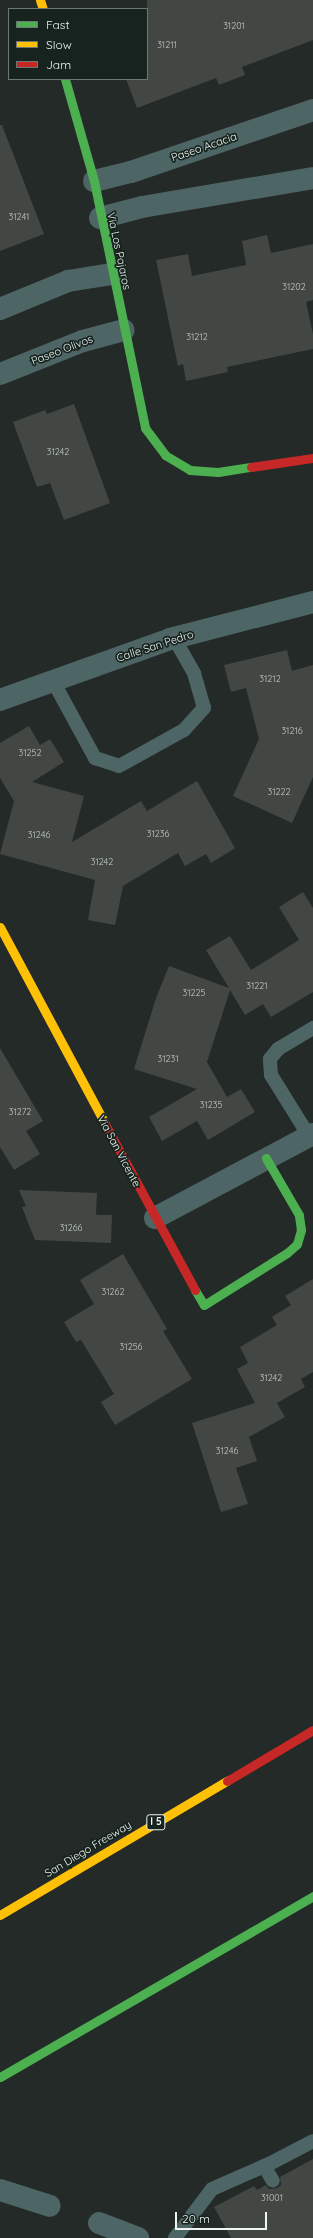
<!DOCTYPE html>
<style>
body{margin:0}
#map{position:relative;width:313px;height:2238px;overflow:hidden;background:#232a27;font-family:Quicksand,sans-serif}
div>[style]{position:absolute}
.building>*{inset:0;background:#434744}
.lane>*{height:14px;margin:-7px;padding:0 7px;transform-origin:7px;border-radius:7px;background:#4e6565}
.street>*{height:22px;margin:-11px;padding:0 11px;transform-origin:11px;border-radius:11px;background:#4e6565}
.fast>*{height:9px;margin:-4.5px;padding:0 4.5px;transform-origin:4.5px;border-radius:4.5px;background:#4caf50}
.slow>*{height:9px;margin:-4.5px;padding:0 4.5px;transform-origin:4.5px;border-radius:4.5px;background:#ffc107}
.jam>*{height:9px;margin:-4.5px;padding:0 4.5px;transform-origin:4.5px;border-radius:4.5px;background:#c62828}
span{translate:-50% -50%;white-space:nowrap;text-align:center;line-height:1.15;-webkit-text-stroke:3.5px #17231e;paint-order:stroke}
.number-label{font-size:9px;color:#c3cac6}
.number-label span{-webkit-text-stroke-width:0}
.shield-label span{padding:1px 3px;background:#17231e;border:1px solid;border-radius:3px;-webkit-text-stroke-width:0}
.shield-label{font-size:10px;color:#eef6f2;font-weight:700}
.street-label{font-size:11px;color:#eef6f2}
.legend{position:absolute;left:8px;top:8px;width:140px;height:72px;box-sizing:border-box;background:#17231e;border:1px solid #6d7773;margin:0;padding:5px 7px;list-style:none;font-size:12px;color:#eef6f2}
.legend li{display:flex;align-items:center;gap:8px;height:20px}
.legend b{width:20px;border:1px solid #6d7773}
.scale{position:absolute;left:175px;top:2212px;width:92px;height:18px;box-sizing:border-box;border:2px solid #eef6f2;border-top:0;padding-left:5px;font-size:12px;line-height:14px;white-space:nowrap;color:#eef6f2;-webkit-text-stroke:3px #17231e;paint-order:stroke}
</style>
<div id="map">
<div class="building">
<i style="clip-path:polygon(147px 0,313px 0,313px 40px,242px 67px,245px 75px,219px 85px,216px 78px,137px 108px,126px 79px,147px 79px)"></i>
<i style="clip-path:polygon(0 125px,2px 125px,44px 234px,0 251px)"></i>
<i style="clip-path:polygon(267px 235px,271px 253px,313px 244px,313px 300px,306px 302px,313px 334px,313px 349px,227px 367px,228px 372px,186px 381px,183px 364px,178px 366px,156px 260px,188px 254px,192px 276px,246px 265px,242px 241px)"></i>
<i style="clip-path:polygon(74px 404px,110px 503px,64px 520px,50px 483px,37px 487px,13px 422px,45px 410px,47px 414px)"></i>
<i style="clip-path:polygon(287px 650px,292px 671px,313px 665px,313px 777px,292px 823px,233px 796px,259px 739px,246px 688px,231px 692px,224px 665px)"></i>
<i style="clip-path:polygon(29px 726px,40px 745px,50px 739px,64px 762px,32px 782px,84px 796px,72px 842px,141px 801px,147px 811px,197px 781px,235px 848px,211px 863px,206px 854px,185px 866px,178px 853px,123px 886px,115px 925px,88px 920px,95px 880px,0 854px,14px 801px,0 778px,0 743px)"></i>
<i style="clip-path:polygon(303px 892px,313px 908px,313px 992px,271px 1017px,263px 1004px,245px 1015px,230px 990px,207px 1062px,227px 1097px,241px 1089px,255px 1112px,208px 1140px,197px 1121px,162px 1141px,149px 1117px,197px 1089px,134px 1069px,156px 998px,169px 966px,229px 988px,206px 950px,230px 936px,251px 970px,299px 940px,279px 907px)"></i>
<i style="clip-path:polygon(0 1048px,43px 1121px,26px 1131px,40px 1154px,14px 1170px,0 1147px)"></i>
<i style="clip-path:polygon(19px 1190px,97px 1193px,96px 1215px,112px 1215px,111px 1243px,35px 1240px,22px 1207px,26px 1206px)"></i>
<i style="clip-path:polygon(123px 1254px,167px 1329px,163px 1331px,192px 1379px,115px 1425px,101px 1402px,114px 1394px,81px 1340px,76px 1342px,64px 1322px,94px 1304px,80px 1280px)"></i>
<i style="clip-path:polygon(313px 1279px,313px 1372px,301px 1379px,305px 1387px,277px 1403px,285px 1417px,249px 1437px,257px 1461px,236px 1468px,248px 1504px,221px 1512px,192px 1423px,255px 1403px,237px 1369px,248px 1363px,240px 1347px,277px 1325px,272px 1317px,291px 1305px,285px 1296px)"></i>
<i style="clip-path:polygon(313px 2159px,313px 2238px,231px 2238px,214px 2207px,254px 2186px,257px 2190px,266px 2185px,269px 2189px,277px 2188px,281px 2185px,280px 2177px)"></i>
</div>
<div class="lane">
<i style="left:53px;top:681px;width:88px;rotate:61.4deg"></i>
<i style="left:95px;top:758px;width:25px;rotate:18deg"></i>
<i style="left:119px;top:766px;width:74px;rotate:-29deg"></i>
<i style="left:184px;top:730px;width:30px;rotate:-48deg"></i>
<i style="left:204px;top:708px;width:36px;rotate:-106deg"></i>
<i style="left:194px;top:673px;width:40px;rotate:-119.7deg"></i>
<i style="left:309px;top:1136px;width:72px;rotate:-121.9deg"></i>
<i style="left:271px;top:1075px;width:16px;rotate:-94deg"></i>
<i style="left:270px;top:1059px;width:13px;rotate:-51deg"></i>
<i style="left:278px;top:1049px;width:41px;rotate:-31deg"></i>
<i style="left:264px;top:2166px;width:17px;rotate:59deg"></i>
<i style="left:175px;top:2238px;width:61px;rotate:-52.9deg"></i>
<i style="left:212px;top:2189px;width:64px;rotate:-23.8deg"></i>
<i style="left:271px;top:2163px;width:47px;rotate:-27.6deg"></i>
</div>
<div class="street">
<i style="left:94px;top:181px;width:38px;rotate:-14deg"></i>
<i style="left:131px;top:172px;width:192px;rotate:-18.8deg"></i>
<i style="left:100px;top:218px;width:43px;rotate:-14.7deg"></i>
<i style="left:142px;top:207px;width:173px;rotate:-9.6deg"></i>
<i style="left:0;top:309px;width:74px;rotate:-22.4deg"></i>
<i style="left:68px;top:281px;width:45px;rotate:-9deg"></i>
<i style="left:0;top:374px;width:89px;rotate:-21.7deg"></i>
<i style="left:83px;top:341px;width:42px;rotate:-15deg"></i>
<i style="left:0;top:700px;width:181px;rotate:-19.7deg"></i>
<i style="left:170px;top:639px;width:148px;rotate:-14.5deg"></i>
<i style="left:155px;top:1218px;width:179px;rotate:-28deg"></i>
<i style="left:0;top:2190px;width:52px;rotate:17.7deg"></i>
<i style="left:99px;top:2223px;width:42px;rotate:21deg"></i>
</div>
<div class="fast">
<i style="left:65px;top:79px;width:106px;rotate:74.1deg"></i>
<i style="left:94px;top:181px;width:252px;rotate:78.3deg"></i>
<i style="left:145px;top:428px;width:34px;rotate:53deg"></i>
<i style="left:165px;top:455px;width:29px;rotate:31deg"></i>
<i style="left:190px;top:470px;width:28px;rotate:4deg"></i>
<i style="left:218px;top:472px;width:33px;rotate:-9deg"></i>
<i style="left:195px;top:1290px;width:17px;rotate:59deg"></i>
<i style="left:204px;top:1305px;width:98px;rotate:-32.1deg"></i>
<i style="left:287px;top:1253px;width:13px;rotate:-42deg"></i>
<i style="left:297px;top:1244px;width:15px;rotate:-74deg"></i>
<i style="left:301px;top:1230px;width:15px;rotate:-98deg"></i>
<i style="left:299px;top:1215px;width:66px;rotate:-120.1deg"></i>
<i style="left:0;top:2077px;width:362px;rotate:-30deg"></i>
</div>
<div class="slow">
<i style="left:40px;top:0;width:9px;rotate:72deg"></i>
<i style="left:0;top:927px;width:223px;rotate:61.9deg"></i>
<i style="left:0;top:1915px;width:264px;rotate:-30.6deg"></i>
</div>
<div class="jam">
<i style="left:251px;top:467px;width:63px;rotate:-8.3deg"></i>
<i style="left:105px;top:1124px;width:189px;rotate:61.5deg"></i>
<i style="left:227px;top:1781px;width:100px;rotate:-30.7deg"></i>
</div>
<div class="number-label">
<span style="left:234px;top:26px">31201</span>
<span style="left:167px;top:45px">31211</span>
<span style="left:19px;top:217px">31241</span>
<span style="left:294px;top:287px">31202</span>
<span style="left:197px;top:337px">31212</span>
<span style="left:58px;top:452px">31242</span>
<span style="left:270px;top:679px">31212</span>
<span style="left:292px;top:731px">31216</span>
<span style="left:30px;top:753px">31252</span>
<span style="left:279px;top:792px">31222</span>
<span style="left:158px;top:834px">31236</span>
<span style="left:39px;top:835px">31246</span>
<span style="left:102px;top:862px">31242</span>
<span style="left:257px;top:986px">31221</span>
<span style="left:194px;top:993px">31225</span>
<span style="left:168px;top:1059px">31231</span>
<span style="left:211px;top:1105px">31235</span>
<span style="left:20px;top:1112px">31272</span>
<span style="left:71px;top:1228px">31266</span>
<span style="left:113px;top:1292px">31262</span>
<span style="left:131px;top:1347px">31256</span>
<span style="left:271px;top:1378px">31242</span>
<span style="left:227px;top:1451px">31246</span>
<span style="left:272px;top:2198px">31001</span>
</div>
<div class="shield-label">
<span style="left:156px;top:1822px">I 5</span>
</div>
<div class="street-label">
<span style="left:204px;top:147px;rotate:-19deg">Paseo Acacia</span>
<span style="left:119px;top:251px;rotate:78deg">Via Los Pajaros</span>
<span style="left:62px;top:350px;rotate:-21deg">Paseo Olivos</span>
<span style="left:155px;top:646px;rotate:-18deg">Calle San Pedro</span>
<span style="left:119px;top:1151px;rotate:62deg">Via San Vicente</span>
<span style="left:88px;top:1849px;rotate:-31deg">San Diego Freeway</span>
</div>
<ul class="legend">
<li><b style="height:5px;background:#4caf50"></b>Fast</li>
<li><b style="height:5px;background:#ffc107"></b>Slow</li>
<li><b style="height:5px;background:#c62828"></b>Jam</li>
</ul>
<div class="scale">20 m</div>
</div>
